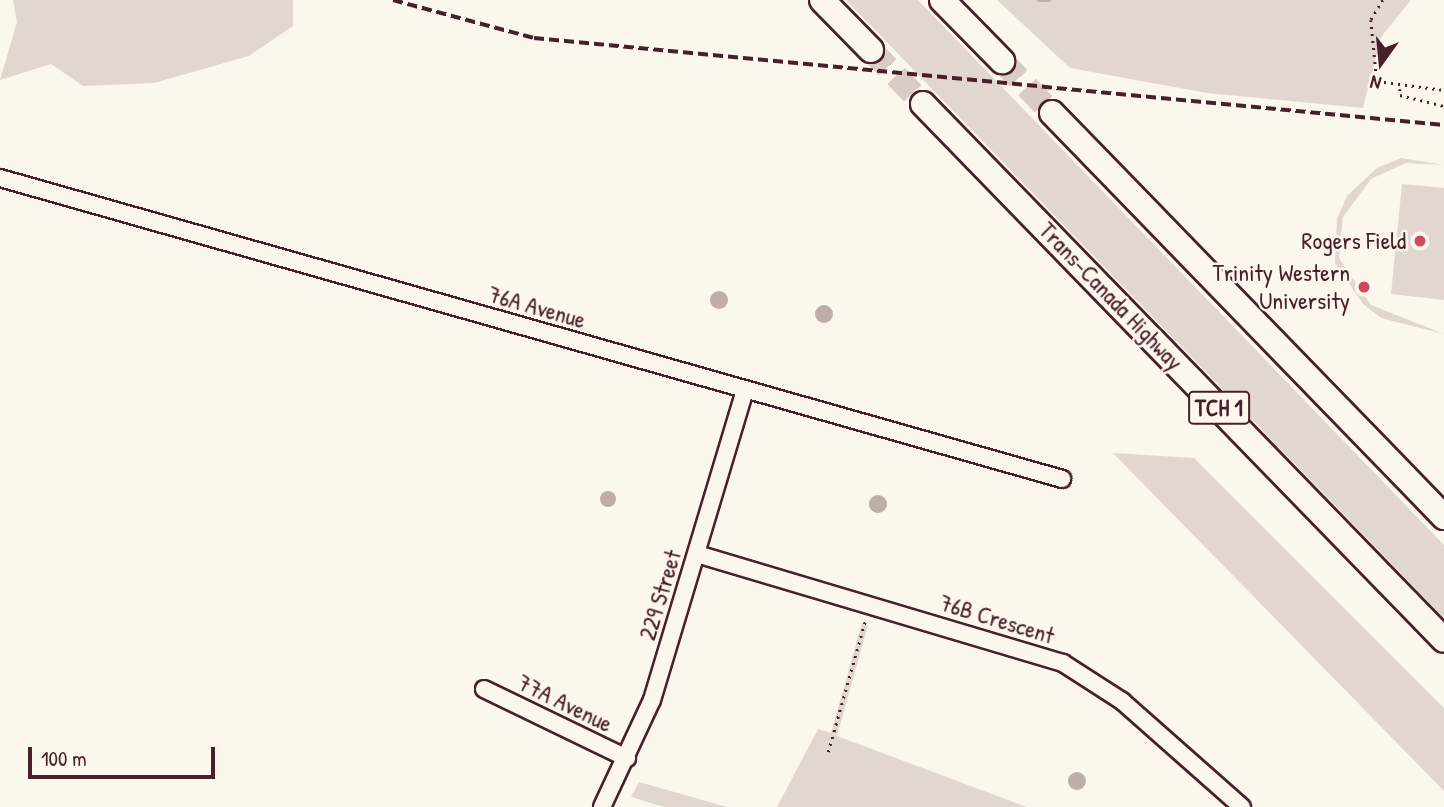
<!DOCTYPE html>
<style>
body{margin:0}
#map{position:relative;width:1444px;height:807px;overflow:hidden;background:#fbf7ec;font-family:"Patrick Hand",sans-serif}
div>[style]{position:absolute}
.green>*{inset:0;background:#e2d7d0}
.water>*{inset:0;background:#bfadaa}
.round{border-radius:50%}
.stream>*{height:3.5px;margin:-1.75px;padding:0 1.75px;transform-origin:1.75px;border-radius:1.75px;background:#bfadaa}
.highway-tunnel>*{height:24px;margin-top:-12px;transform-origin:0;background:repeating-linear-gradient(90deg,#d8ccc5 0 24px,transparent 0 36px)}
.path>*{height:2.5px;margin-top:-1.25px;transform-origin:0;background:repeating-linear-gradient(90deg,#4a1f2b 0 2px,transparent 0 7px)}
.roads{filter:drop-shadow(2px 0 #4a1f2b) drop-shadow(-2px 0 #4a1f2b) drop-shadow(0 2px #4a1f2b) drop-shadow(0 -2px #4a1f2b)}
.minor>*{height:16px;margin:-8px;padding:0 8px;transform-origin:8px;border-radius:8px;background:#fbf7ec}
.highway>*{height:24px;margin:-12px;padding:0 12px;transform-origin:12px;border-radius:12px;background:#fbf7ec}
.rail>*{height:3.5px;margin-top:-1.75px;transform-origin:0;background:repeating-linear-gradient(90deg,#4a1f2b 0 10px,transparent 0 15px)}
.dots>*{width:19px;height:19px;translate:-50% -50%;box-sizing:border-box;border:4px solid #fbf7ec;border-radius:50%}
span{translate:-50% -50%;white-space:nowrap;text-align:center;line-height:1.15;-webkit-text-stroke:5px #fbf7ec;paint-order:stroke}
.shield-label span{padding:2px 5px;background:#fbf7ec;border:2px solid;border-radius:5px;-webkit-text-stroke-width:0}
.shield-label{font-size:23px;color:#4a1f2b;font-weight:700}
.poi-label{font-size:24px;color:#4a1f2b}
.right{translate:-100% -50%;text-align:right}
.street-label{font-size:24px;color:#4a1f2b}
.north{position:absolute;left:1346px;top:28px;width:70px;height:70px;-webkit-text-stroke:5px #fbf7ec;paint-order:stroke;rotate:195deg;font-size:19px;font-weight:700;line-height:28px;text-align:center;color:#4a1f2b}
.north::after{content:'';display:block;margin:auto;width:24px;height:32px;background:#4a1f2b;clip-path:polygon(50% 0,100% 100%,50% 72%,0 100%)}
.scale{position:absolute;left:28px;top:747px;width:187px;height:32px;box-sizing:border-box;border:4px solid #4a1f2b;border-top:0;padding-left:9px;font-size:21px;line-height:24px;white-space:nowrap;color:#4a1f2b;-webkit-text-stroke:5px #fbf7ec;paint-order:stroke}
</style>
<div id="map">
<div class="green">
<i style="clip-path:polygon(13px 0,293px 0,293px 26px,249px 56px,154px 83px,83px 86px,51px 64px,0 80px,17px 22px)"></i>
<i style="clip-path:polygon(846px 0,918px 0,1444px 545px,1444px 618px)"></i>
<i style="clip-path:polygon(997px 0,1411px 0,1381px 37px,1363px 108px,1207px 93px,1070px 68px)"></i>
<i style="clip-path:polygon(1401px 158px,1444px 165px,1406px 163px,1371px 179px,1343px 217px,1339px 258px,1371px 305px,1444px 334px,1381px 318px,1363px 304px,1335px 263px,1337px 219px,1347px 196px,1377px 168px)"></i>
<i style="clip-path:polygon(1402px 184px,1444px 188px,1444px 300px,1391px 294px)"></i>
<i style="clip-path:polygon(1113px 453px,1194px 458px,1444px 708px,1444px 791px)"></i>
<i style="clip-path:polygon(862px 623px,868px 625px,837px 736px,1027px 807px,777px 807px,818px 729px,831px 733px)"></i>
<i style="clip-path:polygon(639px 782px,727px 807px,664px 807px,631px 797px)"></i>
</div>
<div class="water">
<i class="round" style="left:710px;top:291px;width:18px;height:18px"></i>
<i class="round" style="left:815px;top:305px;width:18px;height:18px"></i>
<i class="round" style="left:600px;top:491px;width:16px;height:16px"></i>
<i class="round" style="left:869px;top:495px;width:18px;height:18px"></i>
<i class="round" style="left:1068px;top:772px;width:18px;height:18px"></i>
</div>
<div class="stream">
<i style="left:1039px;top:0;width:10px"></i>
</div>
<div class="highway-tunnel">
<i style="left:871px;top:50px;width:75px;rotate:46.1deg"></i>
<i style="left:1002px;top:61px;width:72px;rotate:46.1deg"></i>
</div>
<div class="path">
<i style="left:1383px;top:0;width:23px;rotate:121deg"></i>
<i style="left:1371px;top:20px;width:61px;rotate:84.4deg"></i>
<i style="left:1377px;top:81px;width:68px;rotate:7.7deg"></i>
<i style="left:1400px;top:89px;width:6px;rotate:90deg"></i>
<i style="left:1400px;top:95px;width:45px;rotate:14deg"></i>
<i style="left:828px;top:752px;width:139px;rotate:-74.2deg"></i>
</div>
<div class="roads">
<div class="minor">
<i style="left:0;top:178px;width:1104px;rotate:15.82deg"></i>
<i style="left:697px;top:554px;width:382px;rotate:16.6deg"></i>
<i style="left:1063px;top:663px;width:70px;rotate:32.8deg"></i>
<i style="left:1122px;top:701px;width:160px;rotate:41.5deg"></i>
<i style="left:484px;top:689px;width:159px;rotate:25.8deg"></i>
<i style="left:602px;top:807px;width:118px;rotate:-65deg"></i>
<i style="left:652px;top:700px;width:324px;rotate:-73.3deg"></i>
</div>
<div class="highway">
<i style="left:822px;top:0;width:70px;rotate:45.6deg"></i>
<i style="left:942px;top:0;width:86px;rotate:45.5deg"></i>
<i style="left:923px;top:104px;width:747px;rotate:45.81deg"></i>
<i style="left:1052px;top:113px;width:563px;rotate:45.86deg"></i>
</div>
</div>
<div class="rail">
<i style="left:393px;top:0;width:146px;rotate:15.1deg"></i>
<i style="left:534px;top:38px;width:914px;rotate:5.46deg"></i>
</div>
<div class="dots">
<i style="left:1420px;top:241px;background:#d1495b"></i>
<i style="left:1364px;top:287px;background:#d1495b"></i>
</div>
<div class="shield-label">
<span style="left:1219px;top:408px">TCH 1</span>
</div>
<div class="poi-label">
<span class="right" style="left:1406px;top:241px">Rogers Field</span>
<span class="right" style="left:1350px;top:287px">Trinity Western<br>University</span>
</div>
<div class="street-label">
<span style="left:1111px;top:296px;rotate:46deg">Trans-Canada Highway</span>
<span style="left:537px;top:307px;rotate:16deg">76A Avenue</span>
<span style="left:660px;top:595px;rotate:-73deg">229 Street</span>
<span style="left:997px;top:619px;rotate:17deg">76B Crescent</span>
<span style="left:565px;top:703px;rotate:26deg">77A Avenue</span>
</div>
<div class="north">N</div>
<div class="scale">100 m</div>
</div>
